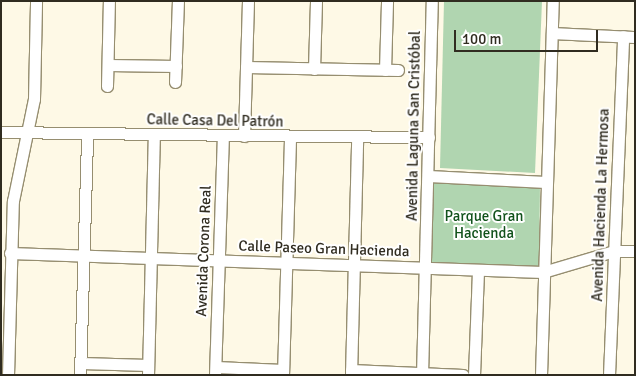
<!DOCTYPE html>
<meta charset="utf-8">
<style>
body{margin:0}
#map{position:relative;width:636px;height:376px;overflow:hidden;background:#fef9e6;font-family:Signika,sans-serif}
div>[style]{position:absolute}
.green>*{inset:0;background:#b0d5b0}
.roads{filter:drop-shadow(1px 0 #968e70) drop-shadow(-1px 0 #968e70) drop-shadow(0 1px #968e70) drop-shadow(0 -1px #968e70)}
.street>*{height:11px;margin:-5.5px;padding:0 5.5px;transform-origin:5.5px;border-radius:5.5px;background:#fff}
span{translate:-50% -50%;white-space:nowrap;text-align:center;line-height:1.15;-webkit-text-stroke:4px #fff;paint-order:stroke}
.street-label{font-size:15px;color:#302c20}
.park-label{font-size:15px;color:#11521b}
.frame{position:absolute;inset:0;border:2px solid #302c20;pointer-events:none}
.scale{position:absolute;left:454px;top:30px;width:144px;height:22px;box-sizing:border-box;border:2px solid #302c20;border-top:0;padding-left:6px;font-size:15px;line-height:18px;white-space:nowrap;color:#302c20;-webkit-text-stroke:4px #fff;paint-order:stroke}
</style>
<div id="map">
<div class="green">
<i style="clip-path:polygon(444px 1px,542px 1px,535px 173px,440px 168px)"></i>
<i style="clip-path:polygon(432px 181px,540px 184px,539px 268px,429px 265px)"></i>
</div>
<div class="roads">
<div class="street">
<i style="left:552px;top:33px;width:83px;rotate:2.8deg"></i>
<i style="left:108px;top:65px;width:68px;rotate:0.8deg"></i>
<i style="left:246px;top:67px;width:152px;rotate:1.1deg"></i>
<i style="left:314px;top:69px;width:68px;rotate:-88.3deg"></i>
<i style="left:385px;top:70px;width:69px;rotate:-88.3deg"></i>
<i style="left:175px;top:82px;width:81px;rotate:-87.9deg"></i>
<i style="left:107px;top:86px;width:85px;rotate:-88.7deg"></i>
<i style="left:1px;top:132px;width:428px;rotate:0.7deg"></i>
<i style="left:244px;top:136px;width:135px;rotate:-88.3deg"></i>
<i style="left:429px;top:176px;width:116px;rotate:3deg"></i>
<i style="left:10px;top:253px;width:533px;rotate:2.04deg"></i>
<i style="left:543px;top:272px;width:74px;rotate:-16.5deg"></i>
<i style="left:614px;top:251px;width:21px"></i>
<i style="left:81px;top:363px;width:67px;rotate:1.7deg"></i>
<i style="left:216px;top:367px;width:67px;rotate:2.6deg"></i>
<i style="left:351px;top:370px;width:112px;rotate:2.6deg"></i>
<i style="left:8px;top:375px;width:174px;rotate:-88.4deg"></i>
<i style="left:13px;top:201px;width:104px;rotate:-78.4deg"></i>
<i style="left:34px;top:99px;width:98px;rotate:-88.8deg"></i>
<i style="left:80px;top:375px;width:241px;rotate:-88.3deg"></i>
<i style="left:148px;top:375px;width:240px;rotate:-88.6deg"></i>
<i style="left:215px;top:375px;width:238px;rotate:-88.1deg"></i>
<i style="left:283px;top:375px;width:237px;rotate:-88.3deg"></i>
<i style="left:351px;top:375px;width:237px;rotate:-88.5deg"></i>
<i style="left:422px;top:375px;width:374px;rotate:-88.5deg"></i>
<i style="left:474px;top:375px;width:104px;rotate:-87.8deg"></i>
<i style="left:541px;top:375px;width:374px;rotate:-88.2deg"></i>
<i style="left:609px;top:375px;width:339px;rotate:-87.6deg"></i>
</div>
</div>
<div class="street-label">
<span style="left:215px;top:121px;rotate:1deg">Calle Casa Del Patrón</span>
<span style="left:414px;top:126px;rotate:-89deg">Avenida Laguna San Cristóbal</span>
<span style="left:601px;top:205px;rotate:-88deg">Avenida Hacienda La Hermosa</span>
<span style="left:324px;top:249px;rotate:2deg">Calle Paseo Gran Hacienda</span>
<span style="left:204px;top:251px;rotate:-88deg">Avenida Corona Real</span>
</div>
<div class="park-label">
<span style="left:484px;top:225px">Parque Gran<br>Hacienda</span>
</div>
<div class="frame"></div>
<div class="scale">100 m</div>
</div>
